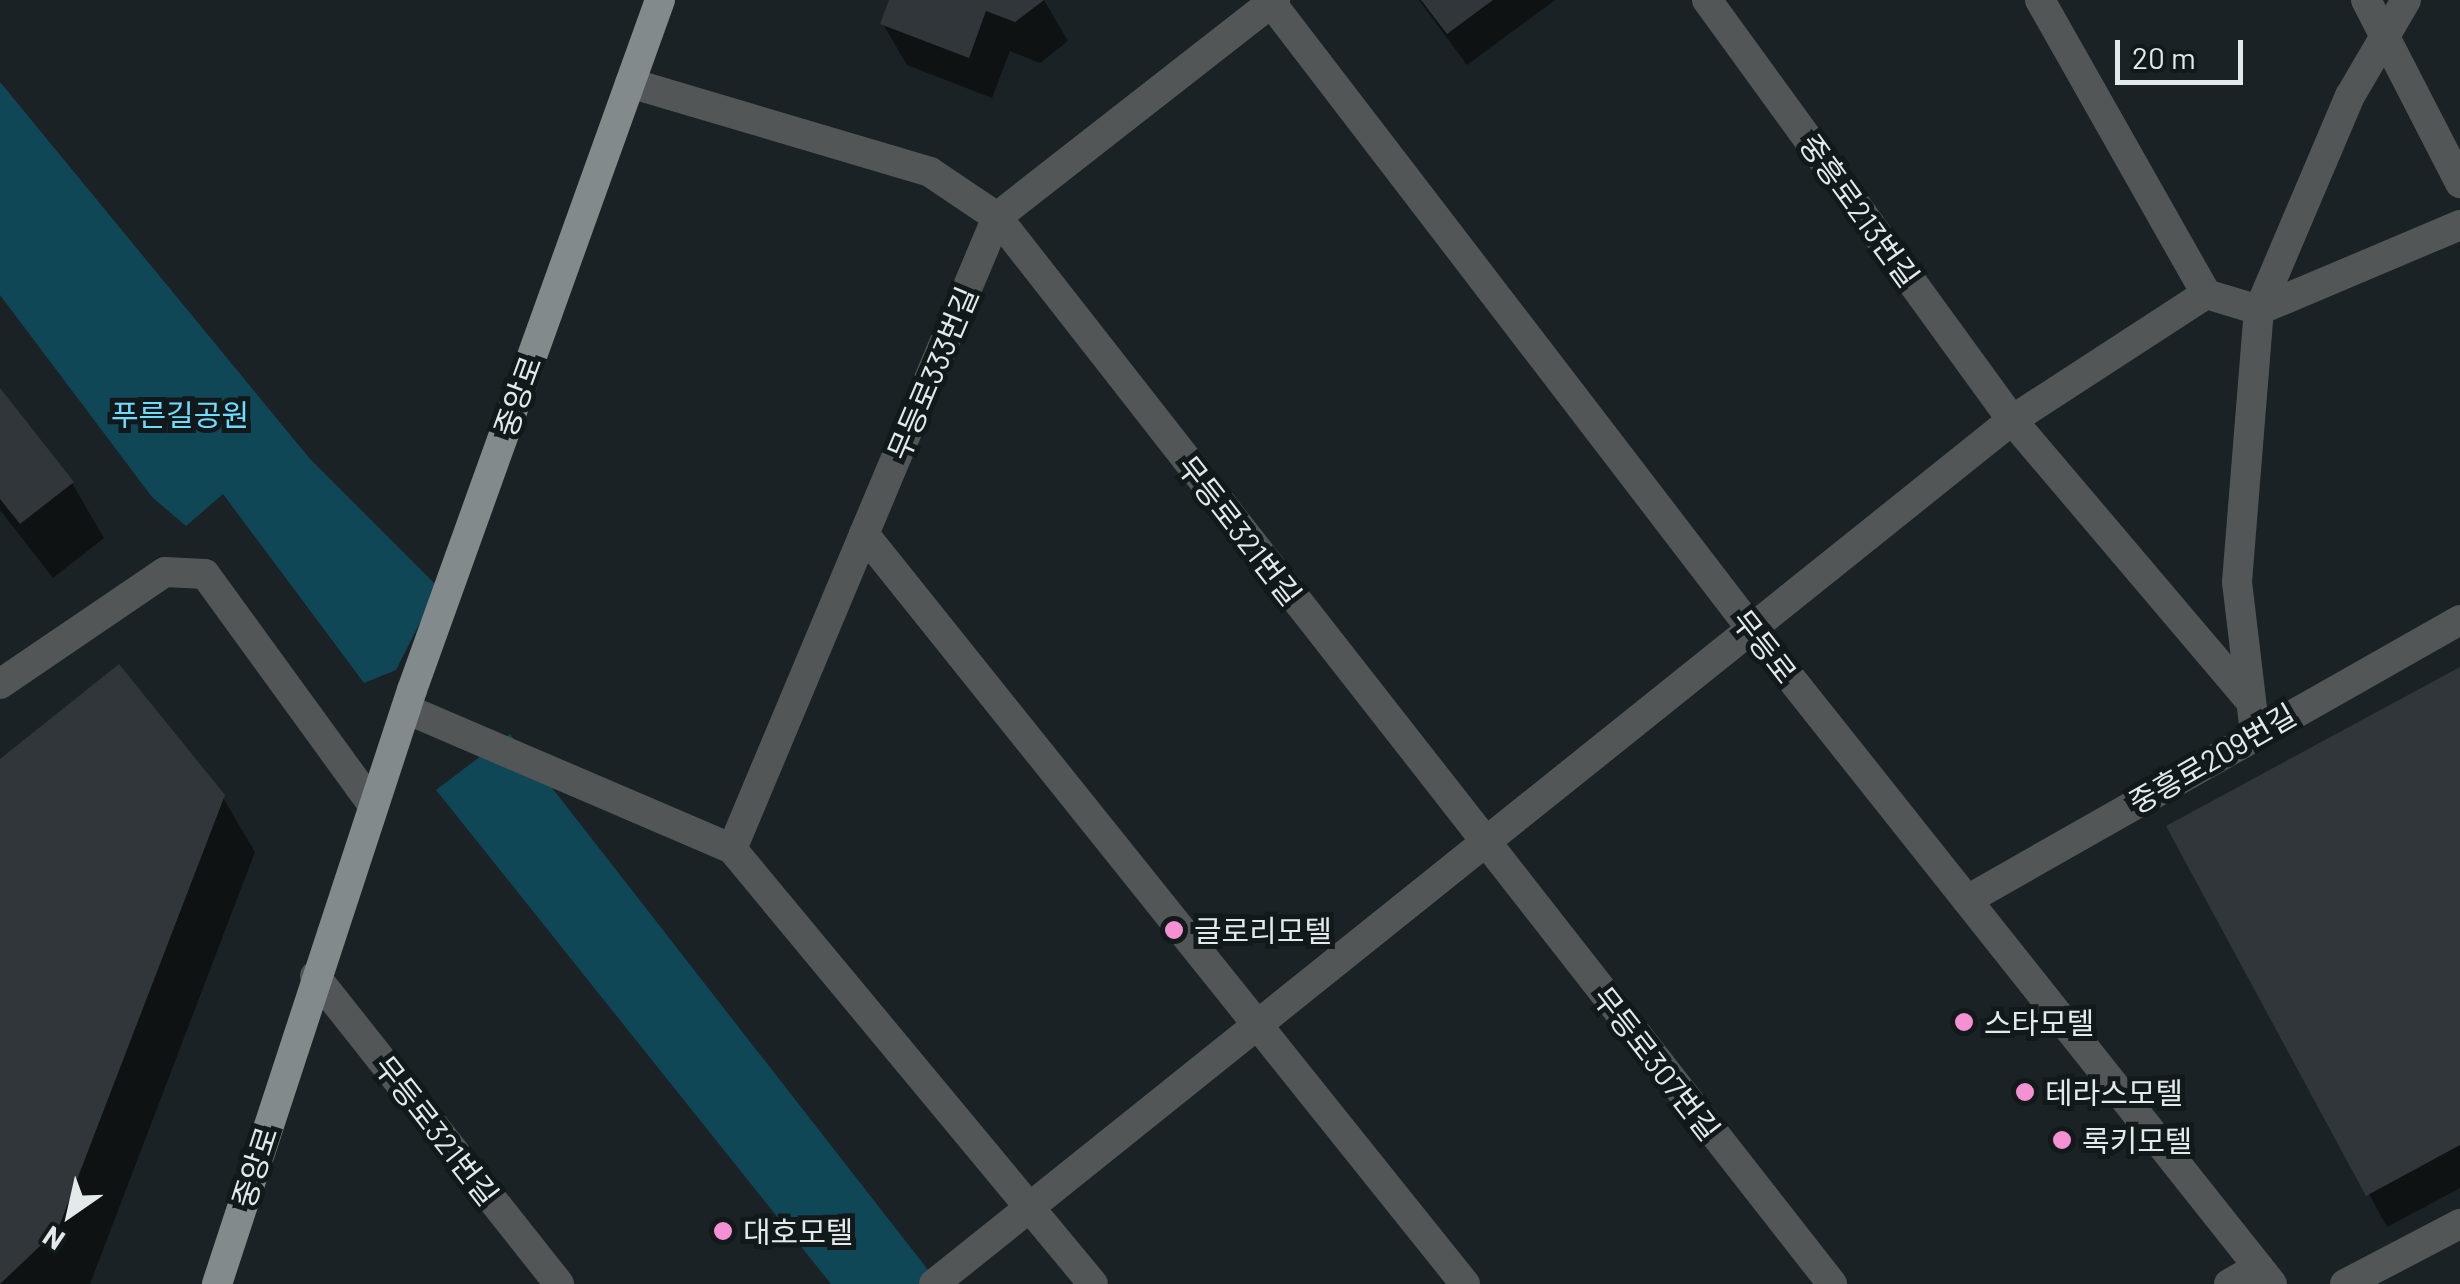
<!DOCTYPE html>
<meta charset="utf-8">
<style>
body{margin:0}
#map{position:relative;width:2460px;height:1284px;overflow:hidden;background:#1b2225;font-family:Barlow,"Noto Sans KR",sans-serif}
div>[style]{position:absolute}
.green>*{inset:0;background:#104757}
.shadow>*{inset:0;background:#0007}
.building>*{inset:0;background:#31363b}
.minor>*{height:30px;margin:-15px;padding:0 15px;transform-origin:15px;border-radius:15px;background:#525656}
.major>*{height:30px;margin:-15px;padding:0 15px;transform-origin:15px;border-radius:15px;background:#828a8b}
.dots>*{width:28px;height:28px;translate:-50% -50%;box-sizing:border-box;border:5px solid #12191b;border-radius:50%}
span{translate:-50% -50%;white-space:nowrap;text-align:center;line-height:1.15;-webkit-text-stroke:10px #12191b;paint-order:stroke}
.street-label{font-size:30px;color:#e4e9eb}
.park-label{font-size:30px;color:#6edcff}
.poi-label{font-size:30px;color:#e4e9eb}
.left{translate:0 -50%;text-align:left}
.north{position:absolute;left:20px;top:1164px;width:100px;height:100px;-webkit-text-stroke:8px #12191b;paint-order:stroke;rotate:214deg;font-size:28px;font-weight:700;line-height:40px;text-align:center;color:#e4e9eb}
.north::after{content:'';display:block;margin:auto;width:35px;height:45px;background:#e4e9eb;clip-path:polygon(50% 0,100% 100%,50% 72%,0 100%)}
.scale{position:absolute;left:2115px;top:40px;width:128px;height:45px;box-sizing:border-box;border:5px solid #e4e9eb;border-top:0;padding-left:12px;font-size:30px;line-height:35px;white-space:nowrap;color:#e4e9eb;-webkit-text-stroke:8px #12191b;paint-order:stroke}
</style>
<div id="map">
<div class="green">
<i style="clip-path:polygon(0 82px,310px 459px,438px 587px,396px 670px,364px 683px,223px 494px,186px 526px,152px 497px,0 295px)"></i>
<i style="clip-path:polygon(510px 734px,939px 1284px,831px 1284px,436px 790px)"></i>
</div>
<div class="shadow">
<i style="clip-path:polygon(892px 0,1044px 0,1068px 41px,1040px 63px,1010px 51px,992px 98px,907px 65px,883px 24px)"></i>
<i style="clip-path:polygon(1419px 0,1555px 0,1467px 65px)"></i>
<i style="clip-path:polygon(0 392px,72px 483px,104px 538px,53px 578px,0 510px)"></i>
<i style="clip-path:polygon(2460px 670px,2460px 1188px,2387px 1227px,2169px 827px)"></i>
<i style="clip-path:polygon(0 762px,222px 796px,255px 852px,90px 1284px,0 1284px)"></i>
</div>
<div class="building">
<i style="clip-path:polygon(889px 0,1044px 0,1015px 22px,986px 11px,969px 58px,880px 24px)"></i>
<i style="clip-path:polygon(1421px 0,1493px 0,1447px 34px)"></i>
<i style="clip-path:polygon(0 388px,74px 482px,20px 524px,0 499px)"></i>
<i style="clip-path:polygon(119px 664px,225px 795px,58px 1229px,0 1284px,0 759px)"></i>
<i style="clip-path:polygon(2460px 667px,2460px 1145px,2366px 1196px,2166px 826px)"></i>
</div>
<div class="minor">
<i style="left:1269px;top:0;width:790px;rotate:52.51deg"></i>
<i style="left:1750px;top:627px;width:839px;rotate:51.53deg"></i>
<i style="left:1707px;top:0;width:519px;rotate:54.01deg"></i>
<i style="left:2012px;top:420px;width:366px;rotate:49.7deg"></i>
<i style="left:2040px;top:0;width:338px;rotate:60.5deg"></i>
<i style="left:2366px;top:0;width:206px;rotate:62.8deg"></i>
<i style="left:630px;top:83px;width:313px;rotate:16.5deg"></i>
<i style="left:930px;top:172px;width:81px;rotate:33.9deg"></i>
<i style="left:997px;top:217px;width:1355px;rotate:51.95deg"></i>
<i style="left:864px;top:534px;width:961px;rotate:51.29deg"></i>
<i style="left:0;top:684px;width:199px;rotate:-34.2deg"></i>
<i style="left:165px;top:572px;width:40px;rotate:2.9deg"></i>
<i style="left:205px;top:574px;width:286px;rotate:54deg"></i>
<i style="left:406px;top:709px;width:355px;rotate:23.2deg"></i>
<i style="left:732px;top:849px;width:565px;rotate:50.31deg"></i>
<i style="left:2255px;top:733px;width:152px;rotate:-96.8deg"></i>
<i style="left:2237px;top:582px;width:273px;rotate:-85.4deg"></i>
<i style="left:2259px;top:310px;width:233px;rotate:-67deg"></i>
<i style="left:2350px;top:96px;width:111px;rotate:-59.7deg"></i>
<i style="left:732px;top:849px;width:685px;rotate:-67.25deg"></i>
<i style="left:997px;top:217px;width:353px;rotate:-38deg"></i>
<i style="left:1967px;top:900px;width:567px;rotate:-29.59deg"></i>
<i style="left:315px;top:976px;width:393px;rotate:51.6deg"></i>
<i style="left:934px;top:1284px;width:1382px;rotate:-38.71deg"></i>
<i style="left:2012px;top:420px;width:231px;rotate:-33deg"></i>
<i style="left:2206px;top:294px;width:55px;rotate:16.8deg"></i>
<i style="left:2259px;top:310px;width:218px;rotate:-22.9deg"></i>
<i style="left:2229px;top:1284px;width:34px;rotate:-30deg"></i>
<i style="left:2345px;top:1284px;width:130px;rotate:-27.6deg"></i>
</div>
<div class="major">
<i style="left:217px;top:1284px;width:625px;rotate:-71.83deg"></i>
<i style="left:412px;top:690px;width:733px;rotate:-70.23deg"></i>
</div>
<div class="dots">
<i style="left:1174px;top:930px;background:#f591d2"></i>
<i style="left:1964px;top:1022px;background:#f591d2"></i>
<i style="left:2025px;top:1092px;background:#f591d2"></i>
<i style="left:2062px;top:1140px;background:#f591d2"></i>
<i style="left:723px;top:1231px;background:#f591d2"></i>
</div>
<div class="street-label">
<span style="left:1860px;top:210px;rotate:54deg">중흥로213번길</span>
<span style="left:932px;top:373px;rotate:-67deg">무등로333번길</span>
<span style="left:517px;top:396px;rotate:-70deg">중앙로</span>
<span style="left:1240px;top:530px;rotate:52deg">무등로321번길</span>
<span style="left:1765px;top:646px;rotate:52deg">무등로</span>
<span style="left:2212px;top:758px;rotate:-30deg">중흥로209번길</span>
<span style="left:1657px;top:1063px;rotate:52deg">무등로307번길</span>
<span style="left:437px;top:1130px;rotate:52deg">무등로321번길</span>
<span style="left:254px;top:1167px;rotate:-72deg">중앙로</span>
</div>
<div class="park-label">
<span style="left:180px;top:414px">푸른길공원</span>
</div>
<div class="poi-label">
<span class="left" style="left:1194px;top:930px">글로리모텔</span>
<span class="left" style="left:1984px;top:1022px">스타모텔</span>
<span class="left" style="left:2045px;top:1092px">테라스모텔</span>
<span class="left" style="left:2082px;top:1140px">록키모텔</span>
<span class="left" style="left:743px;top:1231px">대호모텔</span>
</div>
<div class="north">N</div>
<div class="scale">20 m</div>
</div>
